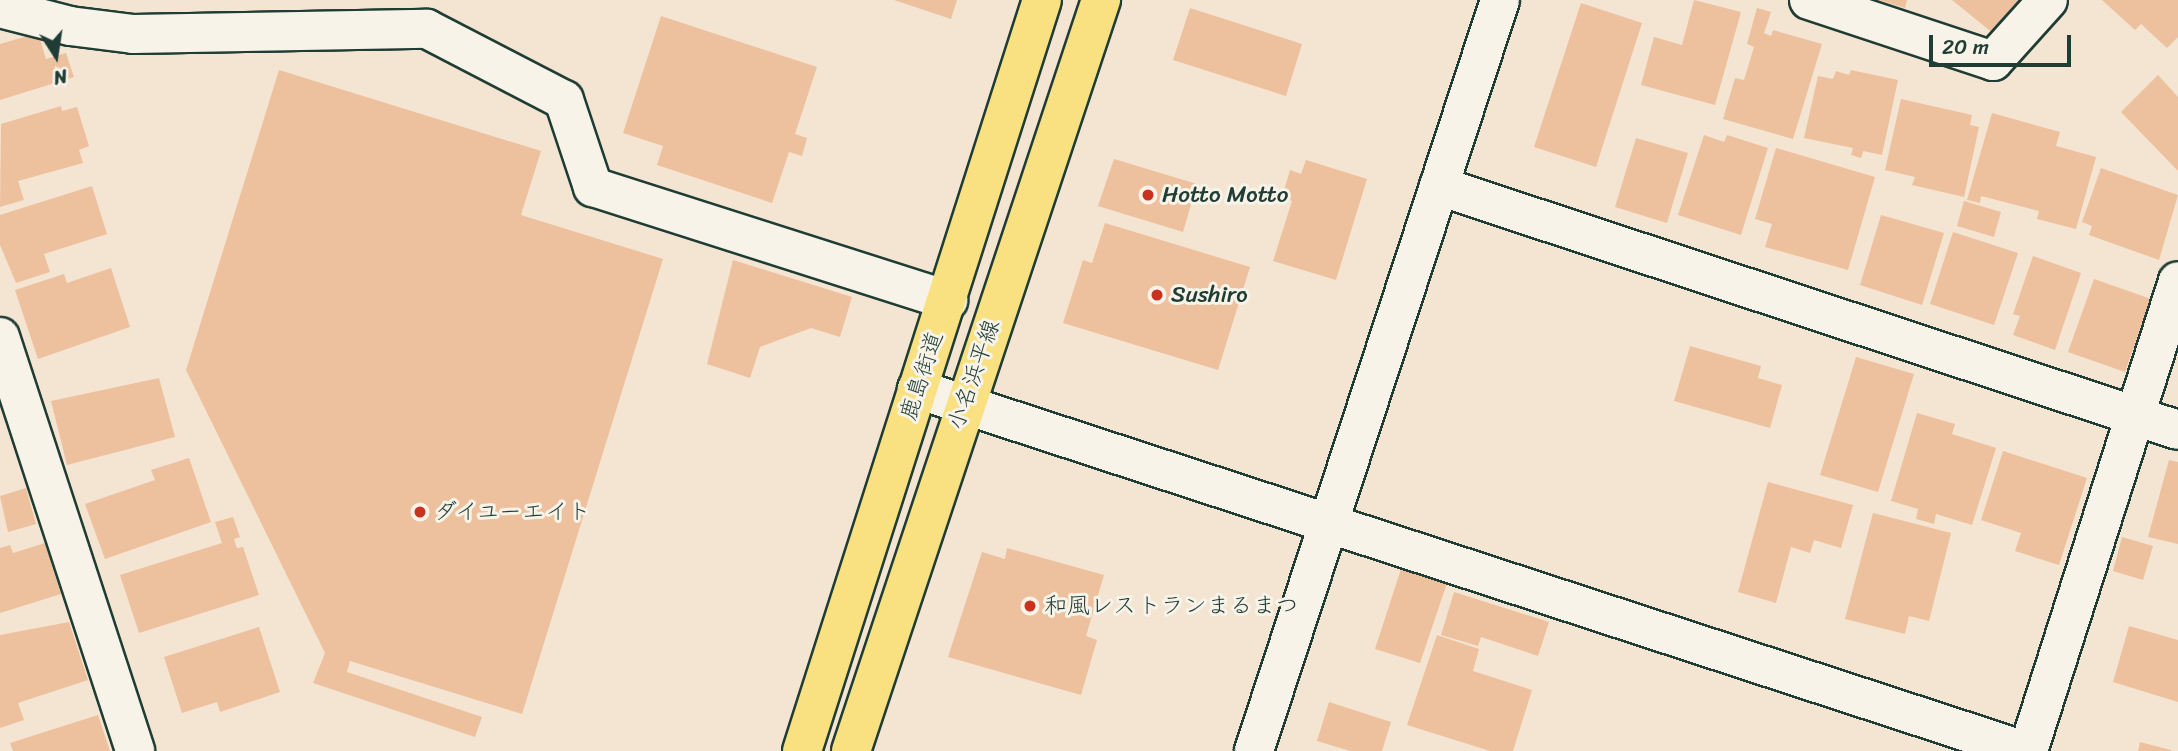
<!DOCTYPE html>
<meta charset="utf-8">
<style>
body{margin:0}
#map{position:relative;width:2178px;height:751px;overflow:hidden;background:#f4e4d2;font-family:Sriracha,"Klee One",sans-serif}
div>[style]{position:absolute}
.building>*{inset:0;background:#eec19e}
.roads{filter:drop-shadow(2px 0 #1f3d34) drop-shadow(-2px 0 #1f3d34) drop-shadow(0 2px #1f3d34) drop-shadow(0 -2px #1f3d34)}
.minor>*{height:38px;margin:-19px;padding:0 19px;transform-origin:19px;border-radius:19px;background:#f7f3e8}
.primary>*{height:38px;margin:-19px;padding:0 19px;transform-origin:19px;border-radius:19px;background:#f9e181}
.dots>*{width:19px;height:19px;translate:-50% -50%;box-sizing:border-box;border:4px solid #f7f3e8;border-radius:50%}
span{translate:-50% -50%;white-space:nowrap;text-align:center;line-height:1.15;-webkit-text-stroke:6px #f7f3e8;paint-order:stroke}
.poi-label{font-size:23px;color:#1f3d34}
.left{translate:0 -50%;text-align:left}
.street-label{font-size:23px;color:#1f3d34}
.north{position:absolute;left:21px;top:21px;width:70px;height:70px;-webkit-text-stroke:5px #f7f3e8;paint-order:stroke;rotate:168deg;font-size:19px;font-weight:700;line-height:28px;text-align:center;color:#1f3d34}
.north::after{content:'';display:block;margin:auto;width:24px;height:32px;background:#1f3d34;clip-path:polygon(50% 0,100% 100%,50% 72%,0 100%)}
.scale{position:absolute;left:1929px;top:35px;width:142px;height:32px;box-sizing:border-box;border:4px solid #1f3d34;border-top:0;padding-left:9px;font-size:21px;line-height:24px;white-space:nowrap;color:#1f3d34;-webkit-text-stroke:5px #f7f3e8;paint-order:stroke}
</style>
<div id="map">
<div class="building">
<i style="clip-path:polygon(894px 0,957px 0,951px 19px)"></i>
<i style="clip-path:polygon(1694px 0,1741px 12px,1715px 105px,1641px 85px,1654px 37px,1682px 45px)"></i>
<i style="clip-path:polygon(1879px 0,1907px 0,1905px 8px)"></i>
<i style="clip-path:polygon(1952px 0,2023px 0,1994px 34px)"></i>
<i style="clip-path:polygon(2102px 0,2178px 0,2178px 37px,2167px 48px,2141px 24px,2135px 30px)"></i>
<i style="clip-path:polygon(1581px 3px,1642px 23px,1596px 167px,1534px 147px)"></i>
<i style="clip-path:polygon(1190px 8px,1302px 44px,1286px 96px,1173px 60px)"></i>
<i style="clip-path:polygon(1757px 8px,1771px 12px,1764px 33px,1771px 36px,1773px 30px,1822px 44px,1793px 139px,1723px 119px,1735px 78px,1744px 80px,1754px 47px,1747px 44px)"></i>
<i style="clip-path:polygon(661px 16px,817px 67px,795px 134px,807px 138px,802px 156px,789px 152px,772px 203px,657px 165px,663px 146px,623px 133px)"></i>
<i style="clip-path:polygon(38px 33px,46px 59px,66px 53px,74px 77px,0 100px,0 44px)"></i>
<i style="clip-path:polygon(279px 70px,541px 151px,521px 215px,663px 259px,522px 714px,350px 661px,347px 672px,482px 717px,475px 737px,313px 683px,325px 653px,186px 370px)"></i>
<i style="clip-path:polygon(1851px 70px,1898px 80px,1882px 155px,1863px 151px,1861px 158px,1851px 155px,1853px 148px,1804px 138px,1818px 76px,1833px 79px,1836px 71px,1849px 75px)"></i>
<i style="clip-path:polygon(2158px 75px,2178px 97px,2178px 171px,2121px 112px)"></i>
<i style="clip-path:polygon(1901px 99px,1972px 115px,1970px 125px,1979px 127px,1964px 197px,1912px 185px,1915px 177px,1885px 170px)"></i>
<i style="clip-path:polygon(61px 106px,62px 111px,77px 107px,89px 146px,79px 150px,83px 163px,18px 181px,24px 200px,0 207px,1px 124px)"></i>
<i style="clip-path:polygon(1992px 113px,2060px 132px,2056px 146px,2096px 157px,2076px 229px,2037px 219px,2039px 211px,1981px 196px,1980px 203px,1967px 200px)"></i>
<i style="clip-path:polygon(1704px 135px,1724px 142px,1727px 135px,1768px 148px,1741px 235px,1678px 215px)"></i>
<i style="clip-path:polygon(1636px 138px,1688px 153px,1667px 223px,1615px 207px)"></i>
<i style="clip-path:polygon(1776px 148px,1875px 177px,1848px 270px,1765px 247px,1772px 224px,1755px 219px)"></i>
<i style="clip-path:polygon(1114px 159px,1197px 184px,1183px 232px,1098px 206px)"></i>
<i style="clip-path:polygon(1306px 160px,1367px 179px,1336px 280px,1273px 261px,1292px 201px,1282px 197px,1290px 170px,1301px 174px)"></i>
<i style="clip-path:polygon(2101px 168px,2178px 195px,2159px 260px,2089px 235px,2092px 226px,2082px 222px)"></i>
<i style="clip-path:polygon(92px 186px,107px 234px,44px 254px,50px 272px,16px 283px,0 245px,0 215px)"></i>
<i style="clip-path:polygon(1964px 201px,2001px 212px,1994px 237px,1957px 226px)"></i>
<i style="clip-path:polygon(1881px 215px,1944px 233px,1922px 305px,1860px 285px)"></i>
<i style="clip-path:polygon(1105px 223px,1250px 267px,1218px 370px,1063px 323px,1083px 260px,1092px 263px)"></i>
<i style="clip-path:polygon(1953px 232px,2018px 253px,1994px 325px,1930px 304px)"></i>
<i style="clip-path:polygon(2033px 256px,2081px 273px,2055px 350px,2013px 335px,2020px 316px,2013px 314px)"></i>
<i style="clip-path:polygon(733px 260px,852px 297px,840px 337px,811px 328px,760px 347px,750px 378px,707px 364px)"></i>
<i style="clip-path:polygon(111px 268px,130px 327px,38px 359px,15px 290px,64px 274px,67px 283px)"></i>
<i style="clip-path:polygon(2094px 279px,2151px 299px,2125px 372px,2068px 352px)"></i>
<i style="clip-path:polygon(1690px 346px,1761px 366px,1758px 378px,1782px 385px,1770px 428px,1674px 401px)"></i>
<i style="clip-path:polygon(1856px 357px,1914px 374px,1878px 492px,1820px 475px)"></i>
<i style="clip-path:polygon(159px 378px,175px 437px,67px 465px,51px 401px)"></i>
<i style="clip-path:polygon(1917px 413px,1955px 424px,1952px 434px,1996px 448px,1972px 525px,1936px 514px,1934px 524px,1916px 519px,1918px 509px,1891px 501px)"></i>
<i style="clip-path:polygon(2003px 451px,2087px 478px,2059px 565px,2015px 551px,2021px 533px,1981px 520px)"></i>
<i style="clip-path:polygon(189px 458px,211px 522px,105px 559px,85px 504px,155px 480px,151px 470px)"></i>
<i style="clip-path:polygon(2169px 460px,2178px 462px,2178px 544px,2148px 537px)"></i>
<i style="clip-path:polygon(1768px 482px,1853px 505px,1841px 548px,1814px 540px,1810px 553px,1791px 547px,1776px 603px,1738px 592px)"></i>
<i style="clip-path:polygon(26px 488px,36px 524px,8px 532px,0 496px)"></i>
<i style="clip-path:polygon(1873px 513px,1951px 533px,1929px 621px,1909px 616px,1905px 634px,1845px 619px)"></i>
<i style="clip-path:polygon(233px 517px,240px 537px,234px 539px,237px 548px,243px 547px,259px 595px,139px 633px,120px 575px,222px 543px,215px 522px)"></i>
<i style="clip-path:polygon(2122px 537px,2153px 546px,2143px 580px,2113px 571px)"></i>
<i style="clip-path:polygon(45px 543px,61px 594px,0 613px,0 548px,10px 545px,13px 553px)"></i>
<i style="clip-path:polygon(1007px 548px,1104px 575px,1086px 636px,1097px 640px,1081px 695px,948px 657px,982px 552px,1005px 559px)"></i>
<i style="clip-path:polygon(1401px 569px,1447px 583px,1420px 663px,1375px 649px)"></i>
<i style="clip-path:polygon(1454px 592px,1549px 622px,1538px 656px,1481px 637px,1478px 646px,1441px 635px)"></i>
<i style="clip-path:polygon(69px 622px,88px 680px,18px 703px,24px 720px,0 728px,0 635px)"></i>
<i style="clip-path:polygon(2129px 626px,2178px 640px,2178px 702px,2113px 682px)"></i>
<i style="clip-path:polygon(259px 627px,280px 692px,220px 712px,217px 702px,182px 713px,164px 657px)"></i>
<i style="clip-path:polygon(1437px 635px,1479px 649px,1473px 671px,1532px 690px,1513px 751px,1490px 751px,1407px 725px)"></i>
<i style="clip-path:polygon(1329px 702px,1391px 722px,1382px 751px,1350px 751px,1317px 741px)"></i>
<i style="clip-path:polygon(98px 715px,110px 751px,13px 751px,10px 743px)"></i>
<i style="clip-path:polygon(2140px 742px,2171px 750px,2171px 751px,2138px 751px)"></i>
</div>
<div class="roads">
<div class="minor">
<i style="left:1809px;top:0;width:194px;rotate:18.3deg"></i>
<i style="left:1993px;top:61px;width:82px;rotate:-48deg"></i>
<i style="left:0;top:8px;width:72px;rotate:14.4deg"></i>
<i style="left:70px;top:26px;width:64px;rotate:7.2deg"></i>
<i style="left:133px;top:34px;width:294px;rotate:-1deg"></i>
<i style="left:427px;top:29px;width:154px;rotate:27.4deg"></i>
<i style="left:564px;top:100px;width:92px;rotate:71.6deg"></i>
<i style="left:593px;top:187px;width:373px;rotate:17.7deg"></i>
<i style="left:1439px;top:186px;width:778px;rotate:18.27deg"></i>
<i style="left:0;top:337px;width:435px;rotate:71.9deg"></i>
<i style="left:917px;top:389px;width:1166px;rotate:18.09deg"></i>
<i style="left:1254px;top:751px;width:790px;rotate:-71.86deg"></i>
<i style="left:2028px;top:751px;width:493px;rotate:-72.3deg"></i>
</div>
<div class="primary">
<i style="left:802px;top:751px;width:788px;rotate:-72.28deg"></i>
<i style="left:851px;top:751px;width:792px;rotate:-71.59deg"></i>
</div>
</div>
<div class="dots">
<i style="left:1148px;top:195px;background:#c8321e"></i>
<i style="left:1157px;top:295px;background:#c8321e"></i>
<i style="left:420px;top:512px;background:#c8321e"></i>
<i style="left:1030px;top:606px;background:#c8321e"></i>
</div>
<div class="poi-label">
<span class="left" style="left:1162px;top:195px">Hotto Motto</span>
<span class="left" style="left:1171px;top:295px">Sushiro</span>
<span class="left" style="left:434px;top:512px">ダイユーエイト</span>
<span class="left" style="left:1044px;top:606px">和風レストランまるまつ</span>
</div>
<div class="street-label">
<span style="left:974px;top:375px;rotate:-71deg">小名浜平線</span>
<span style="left:922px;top:376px;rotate:-72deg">鹿島街道</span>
</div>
<div class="north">N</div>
<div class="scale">20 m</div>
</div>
